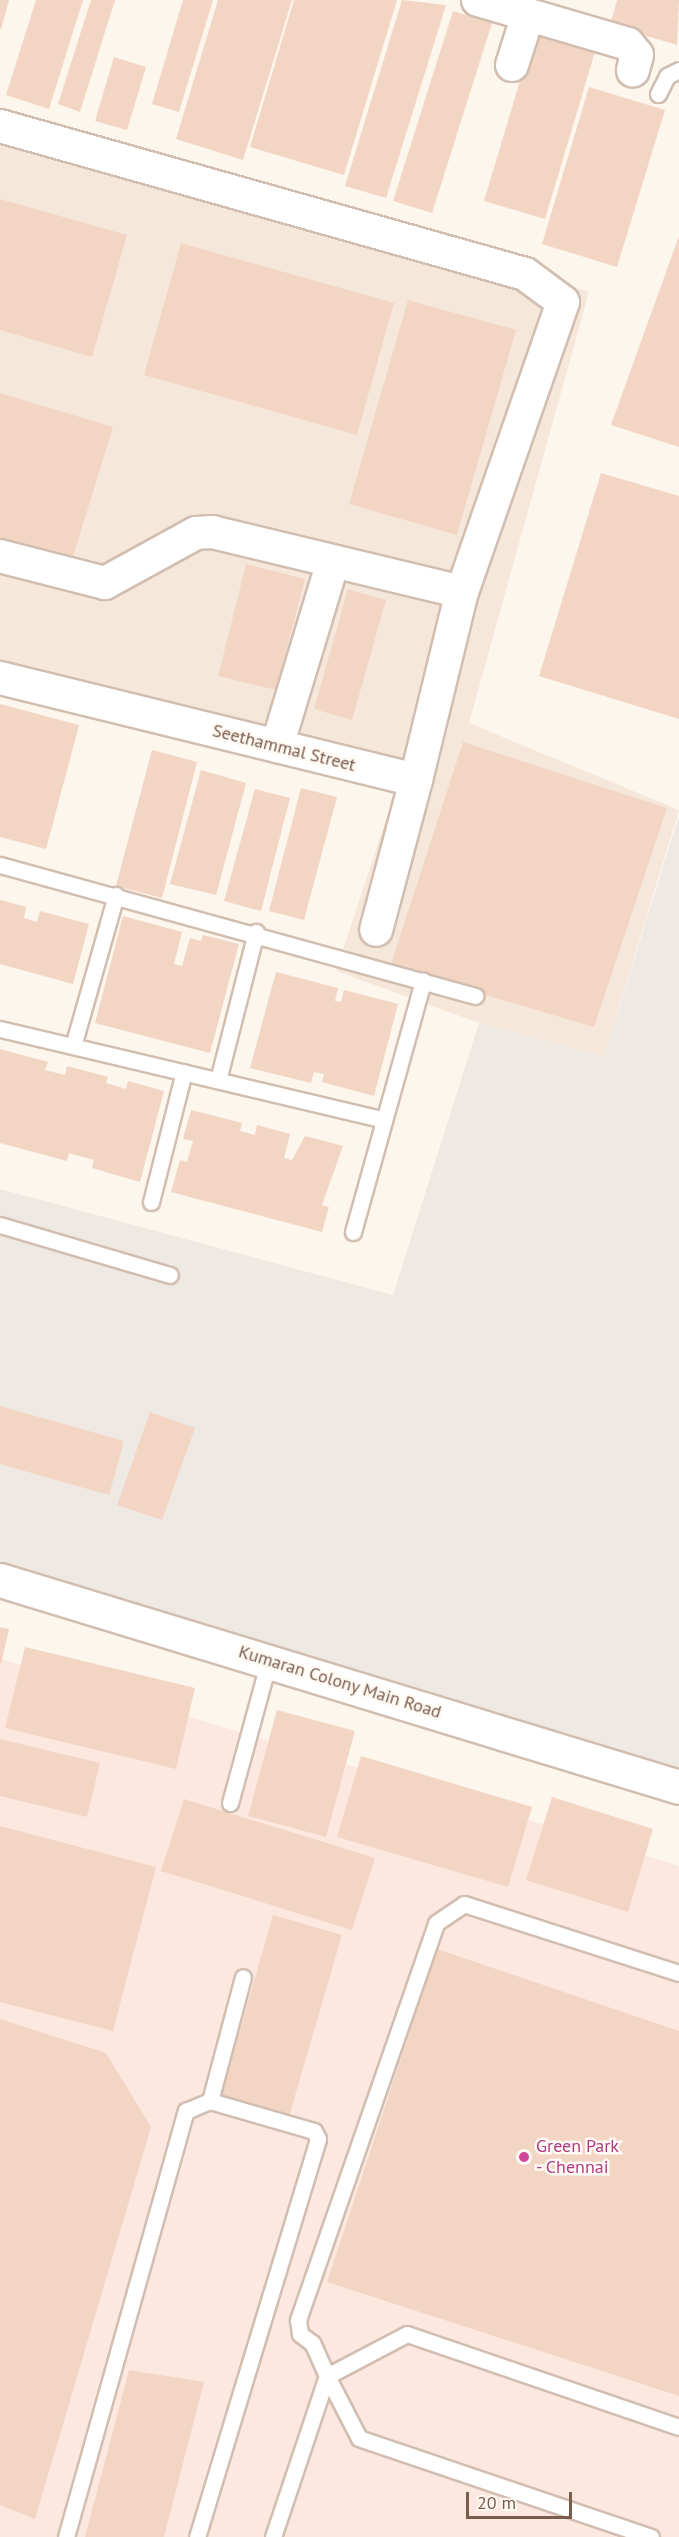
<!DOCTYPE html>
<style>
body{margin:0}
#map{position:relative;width:679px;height:2537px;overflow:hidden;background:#fdf6ec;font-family:"PT Sans",sans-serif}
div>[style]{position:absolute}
.residential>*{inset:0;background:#f5e8da}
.commercial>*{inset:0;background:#fde8e0}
.industrial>*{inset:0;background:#efe9e4}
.building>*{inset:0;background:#f3d5c3}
.roads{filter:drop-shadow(2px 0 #d1beb0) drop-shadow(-2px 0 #d1beb0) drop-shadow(0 2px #d1beb0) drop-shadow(0 -2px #d1beb0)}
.service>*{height:15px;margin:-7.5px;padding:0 7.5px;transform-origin:7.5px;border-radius:7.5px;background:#fff}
.minor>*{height:32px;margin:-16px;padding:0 16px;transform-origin:16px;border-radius:16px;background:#fff}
.tertiary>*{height:33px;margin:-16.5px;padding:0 16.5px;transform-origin:16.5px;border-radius:16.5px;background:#fff}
.dots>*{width:16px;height:16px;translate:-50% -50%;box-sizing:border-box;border:3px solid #fffaf3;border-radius:50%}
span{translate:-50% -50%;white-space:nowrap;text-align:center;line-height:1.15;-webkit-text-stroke:5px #fffaf3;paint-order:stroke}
.street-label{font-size:18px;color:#7a5c4d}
.hotel-label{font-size:18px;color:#b23c85}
.left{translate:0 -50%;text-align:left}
.scale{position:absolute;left:466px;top:2492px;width:106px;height:27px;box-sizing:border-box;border:3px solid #7a5c4d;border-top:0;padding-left:8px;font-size:18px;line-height:21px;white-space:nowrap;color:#7a5c4d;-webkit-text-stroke:4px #fffaf3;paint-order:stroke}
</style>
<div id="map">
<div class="residential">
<i style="clip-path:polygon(0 118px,589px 292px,469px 723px,679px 810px,604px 1056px,479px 1023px,336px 971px,398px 783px,0 667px)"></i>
</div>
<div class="commercial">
<i style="clip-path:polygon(0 1659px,679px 1866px,679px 2537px,0 2537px)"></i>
</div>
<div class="industrial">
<i style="clip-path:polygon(679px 815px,679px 1786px,0 1577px,0 1189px,393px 1295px,479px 1023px,604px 1056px)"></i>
</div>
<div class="building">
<i style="clip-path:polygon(0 0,9px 0,1px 29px,0 29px)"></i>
<i style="clip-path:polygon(36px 0,83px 0,49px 109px,6px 95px)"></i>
<i style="clip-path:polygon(91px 0,115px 0,80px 112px,58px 104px)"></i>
<i style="clip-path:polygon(183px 0,213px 0,179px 112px,152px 104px)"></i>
<i style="clip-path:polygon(218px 0,292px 0,243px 160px,176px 139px)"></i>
<i style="clip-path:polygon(294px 0,397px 0,344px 175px,250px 147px)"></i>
<i style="clip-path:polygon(402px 0,446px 5px,386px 198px,345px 186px)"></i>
<i style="clip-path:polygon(617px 0,679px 0,677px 45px,610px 25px)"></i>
<i style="clip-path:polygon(453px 11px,492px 23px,432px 213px,393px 201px)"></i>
<i style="clip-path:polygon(534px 34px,595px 52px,545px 219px,484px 201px)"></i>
<i style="clip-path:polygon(114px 57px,146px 67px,127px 130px,95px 121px)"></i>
<i style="clip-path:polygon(589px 87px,665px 110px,617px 267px,542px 244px)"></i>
<i style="clip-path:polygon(0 199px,127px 235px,92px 357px,0 330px)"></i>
<i style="clip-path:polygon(679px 236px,679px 447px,611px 425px)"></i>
<i style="clip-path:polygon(181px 243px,394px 303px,357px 435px,144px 375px)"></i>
<i style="clip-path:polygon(408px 300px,516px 330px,457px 535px,349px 504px)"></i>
<i style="clip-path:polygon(0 393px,113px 427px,72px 560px,0 538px)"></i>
<i style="clip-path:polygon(601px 473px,679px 496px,679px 719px,539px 676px)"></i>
<i style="clip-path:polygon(246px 564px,305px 579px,276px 690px,218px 676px)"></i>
<i style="clip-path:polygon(348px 589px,386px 600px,352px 720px,314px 709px)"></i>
<i style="clip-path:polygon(0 704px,79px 725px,46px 849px,0 837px)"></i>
<i style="clip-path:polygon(463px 742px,667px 808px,594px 1027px,390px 967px)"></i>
<i style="clip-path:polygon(152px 750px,197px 762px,162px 898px,116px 886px)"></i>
<i style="clip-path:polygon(201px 770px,246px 783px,216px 895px,170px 884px)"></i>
<i style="clip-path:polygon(301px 788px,337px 797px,304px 920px,269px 911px)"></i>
<i style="clip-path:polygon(255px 789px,290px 798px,261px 911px,224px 901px)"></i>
<i style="clip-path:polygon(0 900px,26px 907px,24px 918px,37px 922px,40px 911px,89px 924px,73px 984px,0 964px)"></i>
<i style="clip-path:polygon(123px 916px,182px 932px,174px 964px,182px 966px,190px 938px,201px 941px,203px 935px,239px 944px,210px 1053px,95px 1023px)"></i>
<i style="clip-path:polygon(276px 972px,338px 988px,335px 1001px,341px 1002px,344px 990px,398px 1004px,374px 1096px,322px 1082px,324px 1074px,314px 1072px,311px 1083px,250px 1068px)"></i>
<i style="clip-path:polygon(0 1049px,48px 1062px,45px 1070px,65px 1075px,67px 1066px,108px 1077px,106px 1083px,126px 1089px,128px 1081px,164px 1091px,140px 1182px,92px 1168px,94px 1160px,69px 1153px,67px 1161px,0 1143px)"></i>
<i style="clip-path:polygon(191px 1110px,242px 1123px,240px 1131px,255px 1135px,257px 1125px,290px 1134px,284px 1158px,292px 1160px,305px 1136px,343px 1146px,322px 1205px,329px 1207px,322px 1232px,171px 1192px,180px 1160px,187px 1162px,193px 1141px,183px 1139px)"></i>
<i style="clip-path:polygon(0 1406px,124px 1441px,109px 1495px,0 1464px)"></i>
<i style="clip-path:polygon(150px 1412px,195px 1428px,162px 1520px,117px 1505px)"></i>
<i style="clip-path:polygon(0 1627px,9px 1629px,1px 1664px,0 1663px)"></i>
<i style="clip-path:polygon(25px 1647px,195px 1688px,176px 1769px,5px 1728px)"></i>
<i style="clip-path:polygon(277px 1710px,355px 1731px,326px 1837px,248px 1816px)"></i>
<i style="clip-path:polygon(0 1739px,100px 1763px,87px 1817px,0 1796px)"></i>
<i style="clip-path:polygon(361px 1756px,532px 1807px,508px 1887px,337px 1837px)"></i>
<i style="clip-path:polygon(552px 1797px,653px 1829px,628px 1912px,526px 1880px)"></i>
<i style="clip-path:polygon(184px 1799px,375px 1858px,352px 1930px,161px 1871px)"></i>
<i style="clip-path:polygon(0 1826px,156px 1867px,113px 2031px,0 2002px)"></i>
<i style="clip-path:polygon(273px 1915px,342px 1935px,288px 2120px,220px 2100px)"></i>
<i style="clip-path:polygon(437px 1949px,679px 2031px,679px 2396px,327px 2282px)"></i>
<i style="clip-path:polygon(0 2019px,106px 2053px,151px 2127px,35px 2519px,0 2505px)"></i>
<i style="clip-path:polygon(129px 2370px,204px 2382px,164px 2537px,85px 2537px)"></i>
</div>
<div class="roads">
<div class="service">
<i style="left:658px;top:94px;width:20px;rotate:-63deg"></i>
<i style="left:667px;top:76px;width:13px;rotate:-27deg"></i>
<i style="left:0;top:865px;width:493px;rotate:15.4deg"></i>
<i style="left:0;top:1029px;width:392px;rotate:13.3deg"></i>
<i style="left:73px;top:1046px;width:157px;rotate:-74.1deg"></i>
<i style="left:218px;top:1080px;width:153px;rotate:-75.6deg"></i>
<i style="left:151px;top:1202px;width:134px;rotate:-75.8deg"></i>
<i style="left:0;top:1225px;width:177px;rotate:16.4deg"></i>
<i style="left:353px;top:1232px;width:261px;rotate:-74.4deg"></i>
<i style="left:230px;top:1803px;width:148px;rotate:-74.7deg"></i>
<i style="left:210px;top:2101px;width:128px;rotate:-75.1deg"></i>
<i style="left:66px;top:2537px;width:443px;rotate:-74.3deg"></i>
<i style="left:186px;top:2111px;width:26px;rotate:-23deg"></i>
<i style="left:210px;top:2101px;width:108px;rotate:16.1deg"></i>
<i style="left:314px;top:2131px;width:9px;rotate:63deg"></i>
<i style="left:318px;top:2139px;width:416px;rotate:106.9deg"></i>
<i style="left:273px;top:2537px;width:170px;rotate:-71.5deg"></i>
<i style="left:327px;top:2376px;width:36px;rotate:-114deg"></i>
<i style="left:312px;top:2343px;width:15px;rotate:-143deg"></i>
<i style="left:300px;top:2334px;width:14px;rotate:-98deg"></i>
<i style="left:298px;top:2320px;width:420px;rotate:-70.8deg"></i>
<i style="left:436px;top:1923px;width:34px;rotate:-34deg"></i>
<i style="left:464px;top:1904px;width:226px;rotate:17.8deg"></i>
<i style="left:651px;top:2537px;width:308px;rotate:-161.3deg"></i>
<i style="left:359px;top:2438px;width:70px;rotate:-117.3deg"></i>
<i style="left:327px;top:2376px;width:90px;rotate:-27.7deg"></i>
<i style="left:407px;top:2334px;width:287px;rotate:18.9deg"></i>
</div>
<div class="minor">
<i style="left:478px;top:0;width:156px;rotate:16.3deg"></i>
<i style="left:628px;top:44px;width:14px;rotate:51deg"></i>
<i style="left:637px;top:55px;width:16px;rotate:105deg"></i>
<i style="left:512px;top:65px;width:52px;rotate:-72.3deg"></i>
<i style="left:0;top:126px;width:545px;rotate:15.74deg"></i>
<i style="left:525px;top:274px;width:47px;rotate:36.4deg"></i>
<i style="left:563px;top:302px;width:307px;rotate:109.2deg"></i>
<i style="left:462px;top:592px;width:256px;rotate:-166.5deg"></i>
<i style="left:213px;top:532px;width:17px;rotate:177deg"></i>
<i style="left:196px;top:533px;width:104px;rotate:151.2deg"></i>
<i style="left:105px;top:583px;width:108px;rotate:-165.6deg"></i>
<i style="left:0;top:678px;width:428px;rotate:13.8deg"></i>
<i style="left:416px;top:780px;width:155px;rotate:104.9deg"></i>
<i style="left:277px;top:746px;width:192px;rotate:-73.1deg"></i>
<i style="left:416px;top:780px;width:194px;rotate:-76.3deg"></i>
</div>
<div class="tertiary">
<i style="left:0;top:1580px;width:710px;rotate:16.95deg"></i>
</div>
</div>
<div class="dots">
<i style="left:524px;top:2157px;background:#d1479c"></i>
</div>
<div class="street-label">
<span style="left:284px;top:748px;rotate:14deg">Seethammal Street</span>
<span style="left:340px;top:1682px;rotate:17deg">Kumaran Colony Main Road</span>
</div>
<div class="hotel-label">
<span class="left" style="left:536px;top:2157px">Green Park<br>- Chennai</span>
</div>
<div class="scale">20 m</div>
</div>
